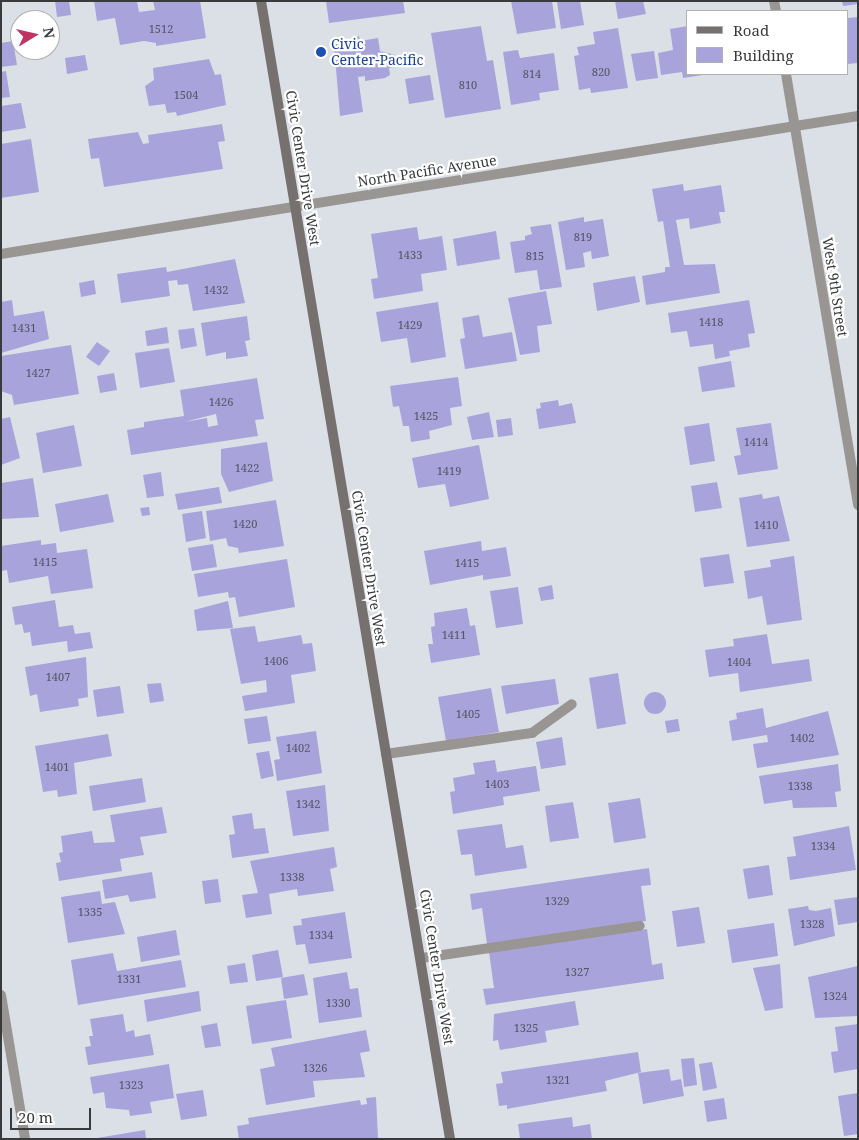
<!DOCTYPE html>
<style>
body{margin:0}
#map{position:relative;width:859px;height:1140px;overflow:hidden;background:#dbe0e6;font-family:"Noto Serif",serif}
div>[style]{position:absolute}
.building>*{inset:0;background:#a8a3db}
.round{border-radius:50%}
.service>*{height:10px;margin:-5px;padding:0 5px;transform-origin:5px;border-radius:5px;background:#989593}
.minor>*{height:10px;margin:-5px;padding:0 5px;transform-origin:5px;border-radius:5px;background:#989593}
.secondary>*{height:10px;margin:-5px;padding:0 5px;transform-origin:5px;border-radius:5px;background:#76716f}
.dots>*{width:14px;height:14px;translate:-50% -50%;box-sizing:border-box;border:2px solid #fff;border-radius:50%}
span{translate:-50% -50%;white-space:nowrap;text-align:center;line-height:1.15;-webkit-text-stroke:4.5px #fff;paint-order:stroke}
.number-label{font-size:11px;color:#545464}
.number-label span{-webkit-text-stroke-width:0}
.transit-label{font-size:14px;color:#164399}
.left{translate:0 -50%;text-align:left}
.street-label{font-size:14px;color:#383a3c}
.frame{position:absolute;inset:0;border:2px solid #383a3c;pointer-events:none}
.legend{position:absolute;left:686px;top:10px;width:162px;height:65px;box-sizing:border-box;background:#fff;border:1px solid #afb0b1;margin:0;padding:6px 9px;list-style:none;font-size:15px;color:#383a3c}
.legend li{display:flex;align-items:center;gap:10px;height:25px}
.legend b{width:25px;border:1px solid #afb0b1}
.north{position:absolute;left:10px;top:10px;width:50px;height:50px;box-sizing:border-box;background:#fff;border:1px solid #afb0b1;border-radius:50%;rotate:81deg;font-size:14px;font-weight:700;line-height:20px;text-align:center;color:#383a3c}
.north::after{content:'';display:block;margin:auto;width:18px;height:22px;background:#c13360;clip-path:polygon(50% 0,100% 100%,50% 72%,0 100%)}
.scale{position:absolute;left:10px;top:1108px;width:81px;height:22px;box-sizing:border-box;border:2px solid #383a3c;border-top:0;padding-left:6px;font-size:15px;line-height:18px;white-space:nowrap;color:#383a3c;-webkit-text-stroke:4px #fff;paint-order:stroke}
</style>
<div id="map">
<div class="building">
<i style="clip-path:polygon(55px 1px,69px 1px,71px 15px,57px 17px)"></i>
<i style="clip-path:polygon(94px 1px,137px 1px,139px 12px,155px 10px,153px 1px,200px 1px,206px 38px,156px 46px,156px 43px,144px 41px,120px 45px,115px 18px,97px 21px)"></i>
<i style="clip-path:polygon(326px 1px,403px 1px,405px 13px,329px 23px)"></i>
<i style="clip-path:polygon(511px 1px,552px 1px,556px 28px,517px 34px)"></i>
<i style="clip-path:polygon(580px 1px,584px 25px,561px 29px,557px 2px)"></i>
<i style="clip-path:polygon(615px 1px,643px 1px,646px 14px,618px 19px)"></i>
<i style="clip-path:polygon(842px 1px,858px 1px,858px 4px,843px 6px)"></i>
<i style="clip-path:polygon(858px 17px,858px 63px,848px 64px,848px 18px)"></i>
<i style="clip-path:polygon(481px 26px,487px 61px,493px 60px,501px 109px,445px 118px,431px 33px)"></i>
<i style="clip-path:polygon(688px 26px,688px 74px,703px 75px,683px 78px,682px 72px,661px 75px,658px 53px,673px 50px,670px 29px)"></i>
<i style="clip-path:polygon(618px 28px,628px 88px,591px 93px,590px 88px,579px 90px,574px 56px,579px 55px,577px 47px,595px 44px,593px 32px)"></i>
<i style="clip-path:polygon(359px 36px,360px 41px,378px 38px,380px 51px,395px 55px,397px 67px,389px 68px,390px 75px,385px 78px,365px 81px,365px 76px,358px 77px,363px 112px,340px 116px,334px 45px)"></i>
<i style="clip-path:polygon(13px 41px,17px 65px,1px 67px,1px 43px)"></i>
<i style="clip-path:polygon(518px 50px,520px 58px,554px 53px,559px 90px,539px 93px,540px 100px,511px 105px,503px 52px)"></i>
<i style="clip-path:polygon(654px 51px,658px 78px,636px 81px,631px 54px)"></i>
<i style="clip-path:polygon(85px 55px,88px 70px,67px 74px,65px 58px)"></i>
<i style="clip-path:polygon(209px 59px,215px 75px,221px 74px,226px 105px,177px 116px,176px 112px,167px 113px,165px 104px,149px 106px,145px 86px,154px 80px,153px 68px)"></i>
<i style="clip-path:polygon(6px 71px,10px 97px,1px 98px,1px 72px)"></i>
<i style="clip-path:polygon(430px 75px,434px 100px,409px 104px,405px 79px)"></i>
<i style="clip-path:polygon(21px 103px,26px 128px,1px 132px,1px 106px)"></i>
<i style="clip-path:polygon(222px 124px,225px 141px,218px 142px,223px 169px,104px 187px,99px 158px,91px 159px,88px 139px,138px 132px,143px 144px,149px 143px,148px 135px)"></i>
<i style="clip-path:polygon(31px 139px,39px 192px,1px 198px,1px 144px)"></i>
<i style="clip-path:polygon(683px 184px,684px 191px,721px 185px,725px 212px,719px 212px,721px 223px,690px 229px,689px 218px,676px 220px,684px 265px,715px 264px,720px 293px,646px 305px,642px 276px,665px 272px,665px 267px,670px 267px,663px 221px,658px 222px,652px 189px)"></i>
<i style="clip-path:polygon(584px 217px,584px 222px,603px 219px,609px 256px,592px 259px,591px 251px,583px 253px,585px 267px,566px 270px,558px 222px)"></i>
<i style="clip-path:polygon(551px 224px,562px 287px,540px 290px,537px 270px,515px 273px,510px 242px,525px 240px,525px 236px,532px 234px,530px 227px)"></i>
<i style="clip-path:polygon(417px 227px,419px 240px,442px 236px,447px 270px,421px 274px,423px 291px,374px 299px,371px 279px,378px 278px,371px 234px)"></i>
<i style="clip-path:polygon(496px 231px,500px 259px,457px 266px,453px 239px)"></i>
<i style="clip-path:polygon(235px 259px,245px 303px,193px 311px,188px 284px,178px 285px,177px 280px,168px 281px,170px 296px,121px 303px,117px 274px,166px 267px,167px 272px)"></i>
<i style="clip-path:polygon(635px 276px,640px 302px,597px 311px,593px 283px)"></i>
<i style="clip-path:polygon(94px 280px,96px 294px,81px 297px,79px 283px)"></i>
<i style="clip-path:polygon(546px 291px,552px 324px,537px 326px,540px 352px,520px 355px,508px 298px)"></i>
<i style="clip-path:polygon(12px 300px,14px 316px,44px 311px,49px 339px,1px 353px,1px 302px)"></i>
<i style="clip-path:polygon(749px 300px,755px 333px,748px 334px,750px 347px,729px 351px,730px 356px,715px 359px,713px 344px,690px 347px,687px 331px,671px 333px,668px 313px)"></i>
<i style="clip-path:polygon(438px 302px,446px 357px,411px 363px,407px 338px,381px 342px,376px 312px)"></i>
<i style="clip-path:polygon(479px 315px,483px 337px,512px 332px,517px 361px,465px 369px,460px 339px,465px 338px,462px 318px)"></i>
<i style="clip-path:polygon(247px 316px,250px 340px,245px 341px,248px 356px,226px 359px,226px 352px,206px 356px,201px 323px)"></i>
<i style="clip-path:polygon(167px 327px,169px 343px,147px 346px,145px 331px)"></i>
<i style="clip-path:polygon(194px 328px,197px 346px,181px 349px,178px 330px)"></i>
<i style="clip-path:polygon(97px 342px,110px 351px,99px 366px,86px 357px)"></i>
<i style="clip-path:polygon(71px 345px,79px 394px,14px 405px,12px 395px,1px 391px,1px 356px)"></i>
<i style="clip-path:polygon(169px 348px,175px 382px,140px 388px,135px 353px)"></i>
<i style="clip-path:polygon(731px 361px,735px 387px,702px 392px,698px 367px)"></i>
<i style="clip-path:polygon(114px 373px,117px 390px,100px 393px,97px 376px)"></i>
<i style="clip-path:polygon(458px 377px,462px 406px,450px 408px,452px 425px,429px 431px,430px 439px,411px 442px,409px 426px,403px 426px,399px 406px,393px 407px,390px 386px)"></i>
<i style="clip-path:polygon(evenodd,257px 378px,264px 419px,255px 420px,258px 436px,131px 455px,127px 430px,144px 427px,144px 422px,184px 416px,180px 390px,257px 378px,216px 414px,218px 425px,208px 427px,207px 418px,184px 422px,216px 414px)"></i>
<i style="clip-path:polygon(558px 400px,559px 406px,572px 403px,576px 423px,539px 429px,536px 409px,541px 408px,540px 403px)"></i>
<i style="clip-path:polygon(489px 412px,494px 437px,472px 440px,467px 417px)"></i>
<i style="clip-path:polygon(10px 417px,20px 458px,1px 465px,1px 419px)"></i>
<i style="clip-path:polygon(511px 418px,513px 435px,498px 437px,496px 420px)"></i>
<i style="clip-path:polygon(709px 423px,715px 461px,690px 465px,684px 427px)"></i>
<i style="clip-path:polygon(771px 423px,778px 469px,738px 475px,734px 456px,741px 455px,736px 428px)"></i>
<i style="clip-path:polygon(74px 425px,82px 466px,43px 473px,36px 433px)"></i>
<i style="clip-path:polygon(267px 442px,273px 481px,229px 492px,221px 474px,221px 449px)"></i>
<i style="clip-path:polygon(479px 445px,489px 499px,450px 507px,445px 484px,418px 488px,412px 458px)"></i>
<i style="clip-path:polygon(161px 472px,164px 496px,147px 498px,143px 475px)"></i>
<i style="clip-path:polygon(33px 478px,39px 517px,1px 519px,1px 483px)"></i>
<i style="clip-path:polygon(717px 482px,722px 508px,695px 512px,691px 486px)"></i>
<i style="clip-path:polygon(219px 487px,222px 503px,178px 510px,175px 494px)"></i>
<i style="clip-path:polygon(108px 494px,114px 522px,60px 532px,55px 504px)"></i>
<i style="clip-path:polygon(762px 494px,763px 499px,779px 496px,790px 541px,747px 547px,739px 498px)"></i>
<i style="clip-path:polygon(276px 500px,284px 546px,239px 553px,238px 548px,228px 546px,226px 538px,210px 541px,206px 511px)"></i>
<i style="clip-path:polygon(149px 507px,150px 515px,142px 516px,140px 508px)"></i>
<i style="clip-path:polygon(202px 511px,206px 538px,186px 542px,182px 514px)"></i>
<i style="clip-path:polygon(41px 540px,41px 545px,56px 543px,57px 553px,87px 549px,93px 588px,51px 594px,48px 576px,9px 583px,7px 570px,1px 571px,1px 546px)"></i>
<i style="clip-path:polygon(481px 541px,482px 551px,506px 547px,511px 576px,483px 580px,483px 575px,430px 585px,424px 551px)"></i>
<i style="clip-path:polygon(213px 544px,217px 567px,192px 571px,188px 548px)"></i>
<i style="clip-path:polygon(729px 554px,734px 583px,704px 587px,700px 558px)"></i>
<i style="clip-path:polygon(794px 556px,802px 620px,767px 625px,762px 596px,748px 599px,744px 571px,771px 567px,770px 560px)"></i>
<i style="clip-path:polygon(287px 559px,295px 607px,239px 617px,235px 597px,229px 598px,228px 592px,198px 597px,194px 574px)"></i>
<i style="clip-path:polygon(552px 585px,554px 599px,541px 601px,538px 588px)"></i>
<i style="clip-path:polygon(518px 587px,523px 624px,496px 628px,490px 591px)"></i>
<i style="clip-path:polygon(55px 600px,59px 627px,73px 625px,75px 634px,90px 632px,93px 648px,68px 652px,67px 641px,32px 646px,30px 632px,24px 633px,22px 624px,15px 625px,12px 607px)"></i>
<i style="clip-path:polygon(228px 601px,233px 628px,197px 631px,194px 610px)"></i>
<i style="clip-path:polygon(467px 608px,470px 626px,475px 625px,480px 655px,431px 663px,428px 644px,433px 644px,431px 627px,435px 626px,434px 613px)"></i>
<i style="clip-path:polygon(255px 626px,258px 642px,301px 635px,303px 644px,312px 643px,316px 671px,291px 675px,295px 703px,245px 711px,242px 696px,267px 692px,266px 680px,241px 684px,230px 629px)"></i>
<i style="clip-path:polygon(767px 634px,772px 664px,809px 659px,812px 681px,740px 692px,738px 673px,709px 677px,705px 650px,734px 646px,733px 639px)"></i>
<i style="clip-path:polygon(86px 657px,88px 697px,78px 699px,79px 706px,40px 712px,37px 694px,30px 696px,25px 667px)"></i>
<i style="clip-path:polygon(618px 673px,626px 724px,597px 729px,589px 678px)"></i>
<i style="clip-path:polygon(555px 679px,559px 704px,506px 714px,501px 686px)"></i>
<i style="clip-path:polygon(161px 683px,164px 701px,150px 703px,147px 684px)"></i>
<i style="clip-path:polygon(120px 686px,124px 713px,97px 717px,93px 690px)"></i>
<i style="clip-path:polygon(491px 688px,499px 732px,446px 741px,438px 697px)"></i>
<i class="round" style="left:644px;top:692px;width:22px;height:22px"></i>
<i style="clip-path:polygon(763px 708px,766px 728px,828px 711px,839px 755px,757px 768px,753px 744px,768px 742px,767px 735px,732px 741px,729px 721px,737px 719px,736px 713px)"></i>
<i style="clip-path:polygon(267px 716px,271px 741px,248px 744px,244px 719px)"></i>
<i style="clip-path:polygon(678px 719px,680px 731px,667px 733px,665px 721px)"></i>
<i style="clip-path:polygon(316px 731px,322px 773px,277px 781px,274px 760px,280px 759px,276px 737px)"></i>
<i style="clip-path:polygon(108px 734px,112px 756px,74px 763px,77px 794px,58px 797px,57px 790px,43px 792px,35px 746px)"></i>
<i style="clip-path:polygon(562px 737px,566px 765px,541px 769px,536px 742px)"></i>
<i style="clip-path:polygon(269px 751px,274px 776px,261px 779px,256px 753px)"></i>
<i style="clip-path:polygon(495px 760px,497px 772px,536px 766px,540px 791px,503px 797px,504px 805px,453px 814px,450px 792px,455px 791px,453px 778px,475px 774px,473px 763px)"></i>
<i style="clip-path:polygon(838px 764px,841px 791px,835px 792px,837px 807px,793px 808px,792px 800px,764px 804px,759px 776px)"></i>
<i style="clip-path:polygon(142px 778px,146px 802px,93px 811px,89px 786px)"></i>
<i style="clip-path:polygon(325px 785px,329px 831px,293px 836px,286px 791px)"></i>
<i style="clip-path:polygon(640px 798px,646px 838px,614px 843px,608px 803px)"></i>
<i style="clip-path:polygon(573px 802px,579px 838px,550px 842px,545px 806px)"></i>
<i style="clip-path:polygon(162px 807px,167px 833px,140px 837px,144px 855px,120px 859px,122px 871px,59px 881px,56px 863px,61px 862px,59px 853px,63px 852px,61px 836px,92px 831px,94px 843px,115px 842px,110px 815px)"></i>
<i style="clip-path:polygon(252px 813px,254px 829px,265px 828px,269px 853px,232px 858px,229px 835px,235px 834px,232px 816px)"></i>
<i style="clip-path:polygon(502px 824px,506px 848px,523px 845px,527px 868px,475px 876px,472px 854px,461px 855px,457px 830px)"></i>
<i style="clip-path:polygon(849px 826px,856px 870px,790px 880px,787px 857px,796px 856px,793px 837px)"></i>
<i style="clip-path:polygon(334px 847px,337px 867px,330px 869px,334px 891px,298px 896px,297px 889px,269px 894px,272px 914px,246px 918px,242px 895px,258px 893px,250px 861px)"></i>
<i style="clip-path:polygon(769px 865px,773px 895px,748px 899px,743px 869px)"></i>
<i style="clip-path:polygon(649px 868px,651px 885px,641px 886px,646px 921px,487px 944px,482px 908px,472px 910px,470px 894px)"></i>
<i style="clip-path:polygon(152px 872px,156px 898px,130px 902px,128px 895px,105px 899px,102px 880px)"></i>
<i style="clip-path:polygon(218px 879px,221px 902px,205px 904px,202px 881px)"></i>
<i style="clip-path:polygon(100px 891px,102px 904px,115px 902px,125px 934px,68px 943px,61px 897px)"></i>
<i style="clip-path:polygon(858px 897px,858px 922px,838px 925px,834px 900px)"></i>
<i style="clip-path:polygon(808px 906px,809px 910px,816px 911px,831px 908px,835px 936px,794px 946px,788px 909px)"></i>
<i style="clip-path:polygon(699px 907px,705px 943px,677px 947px,672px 911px)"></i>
<i style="clip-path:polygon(345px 912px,352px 958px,309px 964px,305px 944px,296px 945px,293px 926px,302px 925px,301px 919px)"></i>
<i style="clip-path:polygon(774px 923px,778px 956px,732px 963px,727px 930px)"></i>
<i style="clip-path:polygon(647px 929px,652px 965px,662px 963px,664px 979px,486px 1005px,483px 989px,494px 988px,489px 952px)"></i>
<i style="clip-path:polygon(176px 930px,180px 955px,141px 962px,137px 937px)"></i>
<i style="clip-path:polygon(278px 950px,283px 977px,256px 981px,252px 955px)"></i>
<i style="clip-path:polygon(113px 953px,117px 971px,181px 960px,186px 987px,78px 1005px,71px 960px)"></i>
<i style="clip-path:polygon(245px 963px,248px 982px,230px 984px,227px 966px)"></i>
<i style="clip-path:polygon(780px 964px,783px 1008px,765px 1011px,753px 968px)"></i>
<i style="clip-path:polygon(858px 966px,858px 1016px,815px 1018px,808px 977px)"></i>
<i style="clip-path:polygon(347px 972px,350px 989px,358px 988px,362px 1017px,319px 1023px,313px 978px)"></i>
<i style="clip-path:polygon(304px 974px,308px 995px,284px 999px,281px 978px)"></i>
<i style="clip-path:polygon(199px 991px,201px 1011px,147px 1022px,144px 1000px)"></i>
<i style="clip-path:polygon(286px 1000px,292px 1038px,252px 1044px,246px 1006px)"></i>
<i style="clip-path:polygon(575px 1001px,579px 1025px,545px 1031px,547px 1042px,500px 1050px,498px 1040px,493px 1041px,494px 1014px)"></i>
<i style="clip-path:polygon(123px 1014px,126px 1032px,134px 1030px,135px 1037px,150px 1034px,154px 1055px,88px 1065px,85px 1047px,91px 1046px,89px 1036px,93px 1036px,90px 1019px)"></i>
<i style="clip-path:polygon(217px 1023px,221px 1046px,205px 1048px,201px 1026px)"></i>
<i style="clip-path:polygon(858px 1024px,858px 1069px,834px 1073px,831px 1052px,838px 1051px,835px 1027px)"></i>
<i style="clip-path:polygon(366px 1030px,370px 1051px,360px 1053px,365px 1077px,313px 1081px,315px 1097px,266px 1105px,260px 1069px,275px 1066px,271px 1048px)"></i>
<i style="clip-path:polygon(638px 1052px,641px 1072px,605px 1081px,607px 1091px,507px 1109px,507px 1105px,499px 1106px,496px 1084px,503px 1083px,501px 1072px)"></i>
<i style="clip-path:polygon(694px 1058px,697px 1085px,684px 1087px,681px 1059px)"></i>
<i style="clip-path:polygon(712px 1062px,717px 1088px,703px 1091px,699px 1064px)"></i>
<i style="clip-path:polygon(169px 1064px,174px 1098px,150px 1102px,152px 1113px,130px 1116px,129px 1110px,106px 1108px,104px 1092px,93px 1094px,90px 1077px)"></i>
<i style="clip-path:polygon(669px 1069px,671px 1081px,681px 1079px,684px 1096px,643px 1104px,638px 1073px)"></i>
<i style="clip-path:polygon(203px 1090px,207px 1116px,181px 1120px,176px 1094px)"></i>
<i style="clip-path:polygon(858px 1093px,858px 1134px,844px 1136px,838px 1096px)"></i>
<i style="clip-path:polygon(376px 1097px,378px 1138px,239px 1139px,237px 1126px,249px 1124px,248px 1118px,360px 1100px,361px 1105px,367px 1104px,366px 1098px)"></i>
<i style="clip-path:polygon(724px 1098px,727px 1119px,707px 1122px,704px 1101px)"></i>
<i style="clip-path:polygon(572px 1117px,573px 1127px,590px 1124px,592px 1139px,520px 1139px,518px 1124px)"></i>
<i style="clip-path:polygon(145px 1130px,146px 1139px,97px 1139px,97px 1138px)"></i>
</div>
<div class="service">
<i style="left:386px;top:754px;width:148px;rotate:-8.2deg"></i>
<i style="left:532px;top:733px;width:49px;rotate:-35.9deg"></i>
<i style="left:422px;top:958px;width:220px;rotate:-8.4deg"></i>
</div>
<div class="minor">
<i style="left:774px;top:1px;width:10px;rotate:79deg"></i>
<i style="left:786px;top:74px;width:437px;rotate:80.5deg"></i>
<i style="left:1px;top:254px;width:868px;rotate:-9.15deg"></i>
<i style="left:1px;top:995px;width:146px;rotate:80.5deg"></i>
</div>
<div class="secondary">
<i style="left:261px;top:1px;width:1154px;rotate:80.57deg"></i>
</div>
<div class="dots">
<i style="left:321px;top:52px;background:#1a4fb4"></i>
</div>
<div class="number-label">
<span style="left:161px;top:29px">1512</span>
<span style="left:601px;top:72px">820</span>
<span style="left:532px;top:74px">814</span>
<span style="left:468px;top:85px">810</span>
<span style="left:186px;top:95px">1504</span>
<span style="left:583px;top:237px">819</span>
<span style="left:410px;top:255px">1433</span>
<span style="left:535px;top:256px">815</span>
<span style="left:216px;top:290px">1432</span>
<span style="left:711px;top:322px">1418</span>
<span style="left:410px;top:325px">1429</span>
<span style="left:24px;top:328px">1431</span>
<span style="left:38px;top:373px">1427</span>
<span style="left:221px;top:402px">1426</span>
<span style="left:426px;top:416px">1425</span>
<span style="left:756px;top:442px">1414</span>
<span style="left:247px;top:468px">1422</span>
<span style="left:449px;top:471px">1419</span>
<span style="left:245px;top:524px">1420</span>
<span style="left:766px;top:525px">1410</span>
<span style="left:45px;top:562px">1415</span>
<span style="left:467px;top:563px">1415</span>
<span style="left:454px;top:635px">1411</span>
<span style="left:276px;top:661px">1406</span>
<span style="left:739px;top:662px">1404</span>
<span style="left:58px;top:677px">1407</span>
<span style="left:468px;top:714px">1405</span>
<span style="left:802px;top:738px">1402</span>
<span style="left:298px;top:748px">1402</span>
<span style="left:57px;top:767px">1401</span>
<span style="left:497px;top:784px">1403</span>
<span style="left:800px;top:786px">1338</span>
<span style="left:308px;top:804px">1342</span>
<span style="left:823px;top:846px">1334</span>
<span style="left:292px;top:877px">1338</span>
<span style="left:557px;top:901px">1329</span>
<span style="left:90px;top:912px">1335</span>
<span style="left:812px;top:924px">1328</span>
<span style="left:321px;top:935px">1334</span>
<span style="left:577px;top:972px">1327</span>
<span style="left:129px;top:979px">1331</span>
<span style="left:835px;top:996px">1324</span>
<span style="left:338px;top:1003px">1330</span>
<span style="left:526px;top:1028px">1325</span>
<span style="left:315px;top:1068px">1326</span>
<span style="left:558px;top:1080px">1321</span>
<span style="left:131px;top:1085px">1323</span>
</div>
<div class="transit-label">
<span class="left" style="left:331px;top:52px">Civic<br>Center-Pacific</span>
</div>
<div class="street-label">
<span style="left:303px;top:168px;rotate:81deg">Civic Center Drive West</span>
<span style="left:427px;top:171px;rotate:-9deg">North Pacific Avenue</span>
<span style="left:835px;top:287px;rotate:81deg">West 9th Street</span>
<span style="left:369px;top:568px;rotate:81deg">Civic Center Drive West</span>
<span style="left:437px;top:967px;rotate:81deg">Civic Center Drive West</span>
</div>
<div class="frame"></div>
<ul class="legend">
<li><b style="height:6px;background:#76716f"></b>Road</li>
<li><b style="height:14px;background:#a8a3db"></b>Building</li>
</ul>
<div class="north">N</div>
<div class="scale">20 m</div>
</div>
